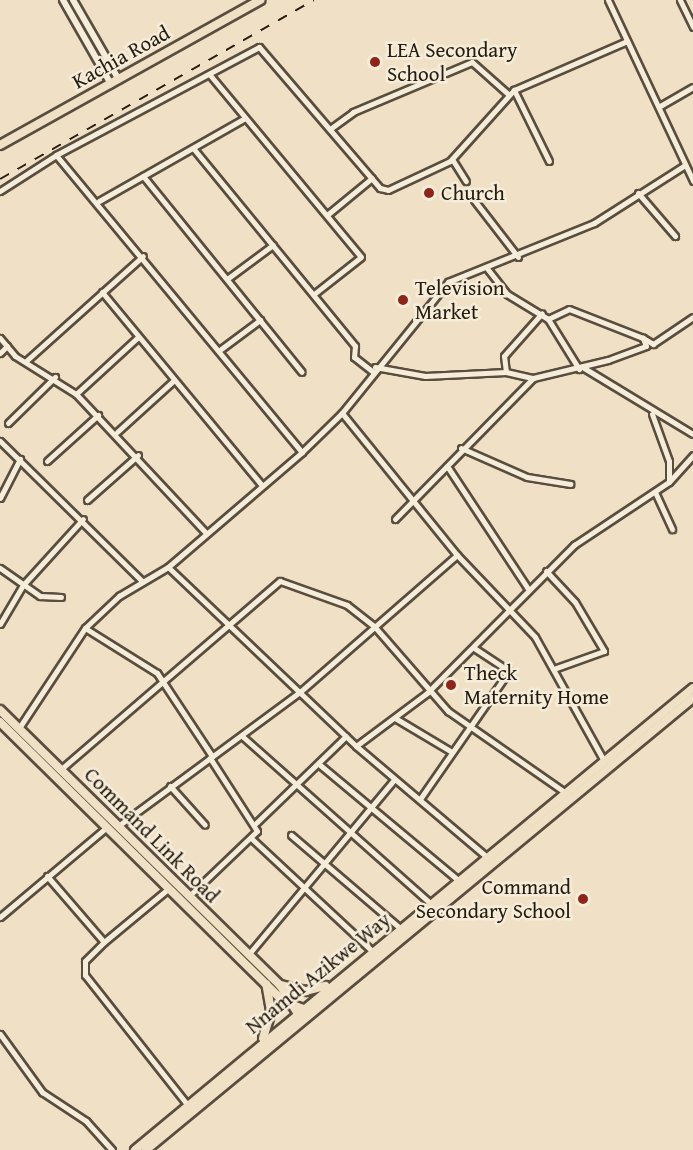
<!DOCTYPE html>
<style>
body{margin:0}
#map{position:relative;width:693px;height:1150px;overflow:hidden;background:#f0e1c6;font-family:"Gentium Book Plus",serif}
div>[style]{position:absolute}
.roads{filter:drop-shadow(2px 0 #594d3e) drop-shadow(-2px 0 #594d3e) drop-shadow(0 2px #594d3e) drop-shadow(0 -2px #594d3e)}
.minor>*{height:5px;margin:-2.5px;padding:0 2.5px;transform-origin:2.5px;border-radius:2.5px;background:#f5ecda}
.tertiary>*{height:6px;margin:-3px;padding:0 3px;transform-origin:3px;border-radius:3px;background:#f5ecda}
.primary>*{height:8px;margin:-4px;padding:0 4px;transform-origin:4px;border-radius:4px;background:#f0e1c6}
.trunk>*{height:8px;margin:-4px;padding:0 4px;transform-origin:4px;border-radius:4px;background:#f0e1c6}
.rail>*{height:1.5px;margin-top:-0.75px;transform-origin:0;background:repeating-linear-gradient(90deg,#271c10 0 10px,transparent 0 20px)}
.dots>*{width:16px;height:16px;translate:-50% -50%;box-sizing:border-box;border:3px solid #f5ecda;border-radius:50%}
span{translate:-50% -50%;white-space:nowrap;text-align:center;line-height:1.15;-webkit-text-stroke:5px #f5ecda;paint-order:stroke}
.poi-label{font-size:21px;color:#271c10}
.left{translate:0 -50%;text-align:left}
.right{translate:-100% -50%;text-align:right}
.street-label{font-size:21px;color:#271c10}
</style>
<div id="map">
<div class="roads">
<div class="minor">
<i style="left:608px;top:0;width:200px;rotate:64.8deg"></i>
<i style="left:680px;top:0;width:30px;rotate:64deg"></i>
<i style="left:210px;top:75px;width:236px;rotate:50.3deg"></i>
<i style="left:361px;top:257px;width:60px;rotate:141.8deg"></i>
<i style="left:514px;top:90px;width:79px;rotate:63.8deg"></i>
<i style="left:660px;top:106px;width:38px;rotate:-30deg"></i>
<i style="left:330px;top:129px;width:29px;rotate:-36deg"></i>
<i style="left:353px;top:112px;width:129px;rotate:-22.8deg"></i>
<i style="left:472px;top:62px;width:48px;rotate:41.6deg"></i>
<i style="left:193px;top:148px;width:256px;rotate:50.7deg"></i>
<i style="left:355px;top:346px;width:11px;rotate:95deg"></i>
<i style="left:354px;top:357px;width:24px;rotate:38deg"></i>
<i style="left:56px;top:155px;width:386px;rotate:50.4deg"></i>
<i style="left:452px;top:159px;width:26px;rotate:58deg"></i>
<i style="left:143px;top:176px;width:252px;rotate:51deg"></i>
<i style="left:0;top:191px;width:67px;rotate:-32.7deg"></i>
<i style="left:56px;top:155px;width:230px;rotate:-28deg"></i>
<i style="left:259px;top:47px;width:186px;rotate:49.4deg"></i>
<i style="left:380px;top:188px;width:8px;rotate:14deg"></i>
<i style="left:388px;top:190px;width:68px;rotate:-25.1deg"></i>
<i style="left:450px;top:161px;width:96px;rotate:-48deg"></i>
<i style="left:514px;top:90px;width:123px;rotate:-23.4deg"></i>
<i style="left:638px;top:193px;width:57px;rotate:49.3deg"></i>
<i style="left:474px;top:200px;width:72px;rotate:52.3deg"></i>
<i style="left:99px;top:201px;width:168px;rotate:-29.6deg"></i>
<i style="left:327px;top:215px;width:58px;rotate:-39.4deg"></i>
<i style="left:486px;top:267px;width:34px;rotate:52deg"></i>
<i style="left:507px;top:294px;width:48px;rotate:31.4deg"></i>
<i style="left:548px;top:319px;width:59px;rotate:58.2deg"></i>
<i style="left:227px;top:279px;width:57px;rotate:-36.5deg"></i>
<i style="left:102px;top:292px;width:249px;rotate:50.4deg"></i>
<i style="left:548px;top:319px;width:23px;rotate:-25deg"></i>
<i style="left:569px;top:309px;width:79px;rotate:21.4deg"></i>
<i style="left:0;top:338px;width:23px;rotate:50deg"></i>
<i style="left:15px;top:356px;width:72px;rotate:31.9deg"></i>
<i style="left:76px;top:394px;width:190px;rotate:46.9deg"></i>
<i style="left:221px;top:349px;width:49px;rotate:-36.6deg"></i>
<i style="left:0;top:353px;width:10px;rotate:-45deg"></i>
<i style="left:26px;top:361px;width:157px;rotate:-41.9deg"></i>
<i style="left:375px;top:367px;width:51px;rotate:10.2deg"></i>
<i style="left:425px;top:376px;width:81px;rotate:-2.8deg"></i>
<i style="left:506px;top:372px;width:28px;rotate:13deg"></i>
<i style="left:533px;top:378px;width:77px;rotate:-13.5deg"></i>
<i style="left:608px;top:360px;width:40px;rotate:-20.2deg"></i>
<i style="left:646px;top:346px;width:9px;rotate:-111deg"></i>
<i style="left:643px;top:338px;width:12px;rotate:31deg"></i>
<i style="left:653px;top:344px;width:48px;rotate:-34deg"></i>
<i style="left:584px;top:368px;width:127px;rotate:31.2deg"></i>
<i style="left:506px;top:372px;width:16px;rotate:-97deg"></i>
<i style="left:504px;top:356px;width:57px;rotate:-48.5deg"></i>
<i style="left:76px;top:394px;width:83px;rotate:-42.6deg"></i>
<i style="left:342px;top:413px;width:183px;rotate:51deg"></i>
<i style="left:457px;top:555px;width:113px;rotate:46.4deg"></i>
<i style="left:535px;top:637px;width:142px;rotate:60.9deg"></i>
<i style="left:652px;top:414px;width:50px;rotate:70.1deg"></i>
<i style="left:669px;top:461px;width:20px;rotate:90deg"></i>
<i style="left:8px;top:423px;width:66px;rotate:-44.4deg"></i>
<i style="left:117px;top:432px;width:76px;rotate:-42.3deg"></i>
<i style="left:0;top:441px;width:199px;rotate:44.6deg"></i>
<i style="left:461px;top:448px;width:72px;rotate:23.7deg"></i>
<i style="left:527px;top:477px;width:44px;rotate:9.2deg"></i>
<i style="left:47px;top:461px;width:69px;rotate:-42deg"></i>
<i style="left:447px;top:466px;width:147px;rotate:56.6deg"></i>
<i style="left:655px;top:492px;width:41px;rotate:65.3deg"></i>
<i style="left:0;top:498px;width:44px;rotate:-62.9deg"></i>
<i style="left:87px;top:500px;width:68px;rotate:-41.4deg"></i>
<i style="left:395px;top:519px;width:197px;rotate:-45.6deg"></i>
<i style="left:168px;top:567px;width:260px;rotate:43.6deg"></i>
<i style="left:356px;top:746px;width:172px;rotate:40.3deg"></i>
<i style="left:0;top:568px;width:49px;rotate:35deg"></i>
<i style="left:40px;top:596px;width:21px;rotate:3deg"></i>
<i style="left:546px;top:571px;width:42px;rotate:46.9deg"></i>
<i style="left:575px;top:602px;width:57px;rotate:59.4deg"></i>
<i style="left:604px;top:651px;width:51px;rotate:160.5deg"></i>
<i style="left:0;top:624px;width:45px;rotate:-59.5deg"></i>
<i style="left:23px;top:585px;width:89px;rotate:-47.7deg"></i>
<i style="left:85px;top:628px;width:85px;rotate:32deg"></i>
<i style="left:157px;top:673px;width:100px;rotate:56.5deg"></i>
<i style="left:395px;top:718px;width:66px;rotate:30.8deg"></i>
<i style="left:19px;top:728px;width:120px;rotate:-56.6deg"></i>
<i style="left:85px;top:628px;width:47px;rotate:-43.3deg"></i>
<i style="left:119px;top:596px;width:57px;rotate:-30.6deg"></i>
<i style="left:168px;top:567px;width:177px;rotate:-40.6deg"></i>
<i style="left:302px;top:452px;width:56px;rotate:-44.3deg"></i>
<i style="left:342px;top:413px;width:169px;rotate:-51deg"></i>
<i style="left:448px;top:282px;width:157px;rotate:-22deg"></i>
<i style="left:594px;top:223px;width:108px;rotate:-32.5deg"></i>
<i style="left:242px;top:736px;width:251px;rotate:41.6deg"></i>
<i style="left:356px;top:746px;width:89px;rotate:-36.7deg"></i>
<i style="left:427px;top:693px;width:209px;rotate:-45.2deg"></i>
<i style="left:574px;top:545px;width:114px;rotate:-33.6deg"></i>
<i style="left:669px;top:482px;width:36px;rotate:-48deg"></i>
<i style="left:320px;top:765px;width:180px;rotate:39.8deg"></i>
<i style="left:60px;top:770px;width:290px;rotate:-40.7deg"></i>
<i style="left:280px;top:581px;width:71px;rotate:19.7deg"></i>
<i style="left:347px;top:605px;width:34px;rotate:38deg"></i>
<i style="left:374px;top:626px;width:113px;rotate:49deg"></i>
<i style="left:448px;top:711px;width:144px;rotate:34.8deg"></i>
<i style="left:170px;top:786px;width:52px;rotate:48.1deg"></i>
<i style="left:420px;top:799px;width:156px;rotate:-55.2deg"></i>
<i style="left:509px;top:671px;width:42px;rotate:-146.7deg"></i>
<i style="left:256px;top:823px;width:125px;rotate:-44deg"></i>
<i style="left:118px;top:826px;width:227px;rotate:-36.4deg"></i>
<i style="left:301px;top:691px;width:207px;rotate:-41.1deg"></i>
<i style="left:291px;top:835px;width:143px;rotate:40.5deg"></i>
<i style="left:252px;top:839px;width:164px;rotate:43deg"></i>
<i style="left:47px;top:876px;width:87px;rotate:49.2deg"></i>
<i style="left:104px;top:942px;width:85px;rotate:-39.7deg"></i>
<i style="left:189px;top:896px;width:94px;rotate:-43.7deg"></i>
<i style="left:257px;top:831px;width:87px;rotate:-122.8deg"></i>
<i style="left:0;top:917px;width:140px;rotate:-40.1deg"></i>
<i style="left:104px;top:942px;width:27px;rotate:135deg"></i>
<i style="left:85px;top:961px;width:14px;rotate:90deg"></i>
<i style="left:85px;top:975px;width:164px;rotate:51.7deg"></i>
<i style="left:248px;top:955px;width:228px;rotate:-50.2deg"></i>
<i style="left:0;top:1034px;width:72px;rotate:54.1deg"></i>
<i style="left:42px;top:1092px;width:53px;rotate:33.4deg"></i>
<i style="left:86px;top:1121px;width:39px;rotate:48deg"></i>
</div>
<div class="tertiary">
<i style="left:63px;top:0;width:97px;rotate:60.3deg"></i>
<i style="left:73px;top:0;width:92px;rotate:60.1deg"></i>
</div>
<div class="primary">
<i style="left:0;top:145px;width:298px;rotate:-29.1deg"></i>
<i style="left:0;top:710px;width:392px;rotate:44.5deg"></i>
<i style="left:280px;top:985px;width:34px;rotate:58deg"></i>
<i style="left:0;top:722px;width:399px;rotate:44.6deg"></i>
<i style="left:284px;top:1002px;width:23px;rotate:20deg"></i>
</div>
<div class="trunk">
<i style="left:280px;top:985px;width:27px;rotate:13deg"></i>
<i style="left:306px;top:991px;width:20px;rotate:-15deg"></i>
<i style="left:263px;top:1038px;width:28px;rotate:-73deg"></i>
<i style="left:271px;top:1011px;width:27px;rotate:-100deg"></i>
<i style="left:135px;top:1150px;width:724px;rotate:-39.62deg"></i>
<i style="left:146px;top:1150px;width:710px;rotate:-39.57deg"></i>
</div>
</div>
<div class="rail">
<i style="left:0;top:179px;width:361px;rotate:-29.7deg"></i>
</div>
<div class="dots">
<i style="left:375px;top:62px;background:#8f2418"></i>
<i style="left:429px;top:193px;background:#8f2418"></i>
<i style="left:403px;top:300px;background:#8f2418"></i>
<i style="left:451px;top:685px;background:#8f2418"></i>
<i style="left:583px;top:899px;background:#8f2418"></i>
</div>
<div class="poi-label">
<span class="left" style="left:387px;top:62px">LEA Secondary<br>School</span>
<span class="left" style="left:441px;top:193px">Church</span>
<span class="left" style="left:415px;top:300px">Television<br>Market</span>
<span class="left" style="left:464px;top:685px">Theck<br>Maternity Home</span>
<span class="right" style="left:571px;top:899px">Command<br>Secondary School</span>
</div>
<div class="street-label">
<span style="left:121px;top:57px;rotate:-29deg">Kachia Road</span>
<span style="left:152px;top:835px;rotate:45deg">Command Link Road</span>
<span style="left:318px;top:973px;rotate:-39deg">Nnamdi Azikwe Way</span>
</div>
</div>
